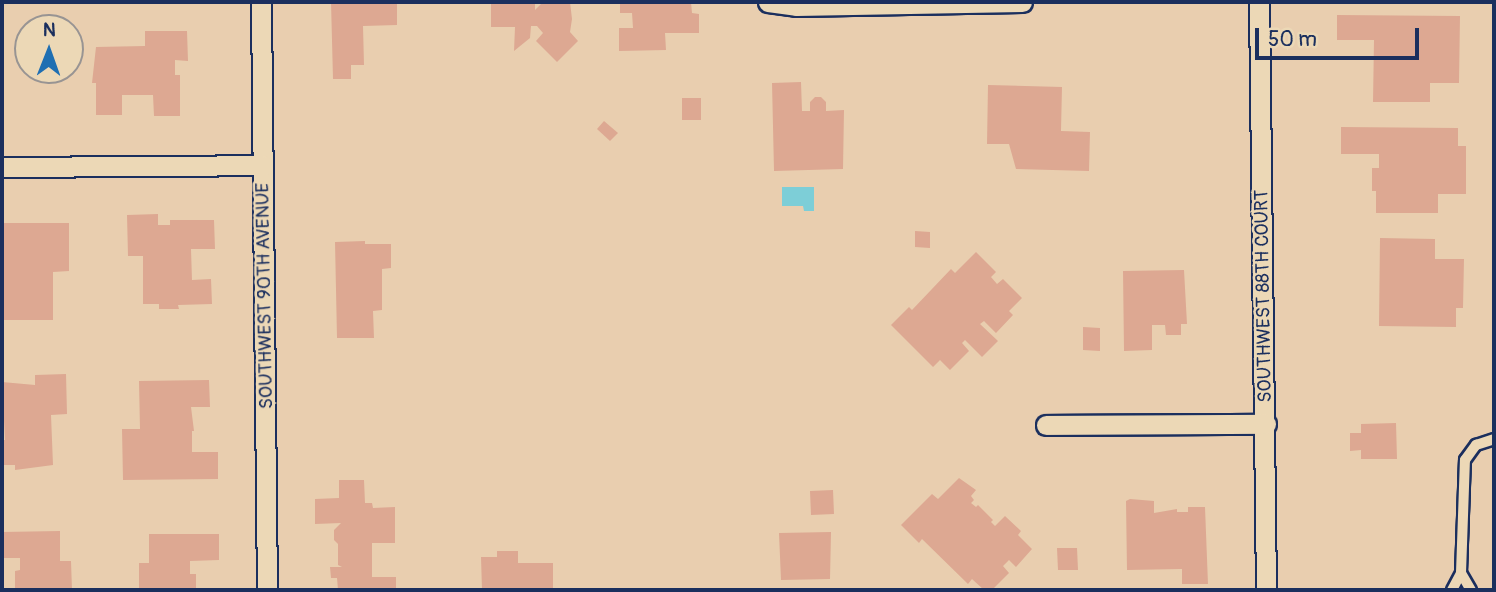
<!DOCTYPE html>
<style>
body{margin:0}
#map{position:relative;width:1496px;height:592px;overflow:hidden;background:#e9ceaf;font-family:Pangolin,sans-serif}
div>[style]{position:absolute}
.water>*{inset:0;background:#7dced7}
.building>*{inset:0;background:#dda892}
.roads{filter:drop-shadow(2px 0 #1b2f5e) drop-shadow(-2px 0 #1b2f5e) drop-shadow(0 2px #1b2f5e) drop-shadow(0 -2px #1b2f5e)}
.service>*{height:10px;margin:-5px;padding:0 5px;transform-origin:5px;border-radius:5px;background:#ecd8b6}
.minor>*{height:19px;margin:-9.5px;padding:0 9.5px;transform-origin:9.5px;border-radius:9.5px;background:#ecd8b6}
span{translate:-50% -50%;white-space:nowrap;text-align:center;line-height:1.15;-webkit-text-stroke:5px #ecd8b6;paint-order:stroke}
.street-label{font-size:19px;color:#1b2f5e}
.frame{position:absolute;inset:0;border:4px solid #1b2f5e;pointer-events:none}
.north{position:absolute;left:14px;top:14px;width:70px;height:70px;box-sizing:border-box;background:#ecd8b6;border:2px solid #989493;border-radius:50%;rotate:1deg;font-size:19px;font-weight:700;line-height:28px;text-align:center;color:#1b2f5e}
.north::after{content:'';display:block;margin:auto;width:24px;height:32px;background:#1f6fb2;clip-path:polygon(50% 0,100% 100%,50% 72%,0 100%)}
.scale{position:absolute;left:1255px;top:28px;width:164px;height:32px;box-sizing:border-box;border:4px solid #1b2f5e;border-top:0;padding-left:9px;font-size:21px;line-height:24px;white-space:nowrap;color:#1b2f5e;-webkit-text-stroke:5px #ecd8b6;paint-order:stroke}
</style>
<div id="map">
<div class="water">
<i style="clip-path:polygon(782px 187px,814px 187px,814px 211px,804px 211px,803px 206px,782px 206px)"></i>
</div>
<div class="building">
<i style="clip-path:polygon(331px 2px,397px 2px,397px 25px,363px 26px,364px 65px,351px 65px,351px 79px,333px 79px)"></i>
<i style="clip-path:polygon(491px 2px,535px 2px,535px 10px,543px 2px,570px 2px,572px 19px,570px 32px,578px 41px,557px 62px,536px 41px,543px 33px,537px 26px,531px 26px,530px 38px,514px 51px,515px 27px,491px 27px)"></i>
<i style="clip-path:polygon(620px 2px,691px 2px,692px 13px,699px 14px,699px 33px,665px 33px,666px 50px,619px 51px,619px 28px,633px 28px,632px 13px,620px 13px)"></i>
<i style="clip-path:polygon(1337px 15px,1460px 16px,1459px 83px,1430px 83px,1430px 102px,1373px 102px,1374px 40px,1337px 40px)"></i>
<i style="clip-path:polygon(145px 31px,187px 31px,188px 61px,175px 60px,175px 75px,180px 75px,180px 116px,154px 116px,153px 95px,122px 95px,122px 115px,96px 115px,96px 83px,92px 83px,96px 47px,145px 46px)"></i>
<i style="clip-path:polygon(801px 82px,802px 111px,810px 111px,810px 102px,815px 97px,821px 97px,826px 102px,826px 111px,844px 110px,843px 169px,774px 171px,772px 83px)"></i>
<i style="clip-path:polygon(988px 85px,1062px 87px,1061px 131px,1090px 132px,1089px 171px,1016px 169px,1009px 144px,987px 144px)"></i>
<i style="clip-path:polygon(682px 98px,701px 98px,701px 120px,682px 120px)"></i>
<i style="clip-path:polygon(604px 121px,618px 133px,610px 141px,597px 129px)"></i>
<i style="clip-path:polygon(1341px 127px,1458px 128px,1458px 146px,1466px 146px,1466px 194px,1438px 194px,1438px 213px,1376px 213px,1376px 191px,1372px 191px,1372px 168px,1379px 168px,1379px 154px,1341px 154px)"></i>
<i style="clip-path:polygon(158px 214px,158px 225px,170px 225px,170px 220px,214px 220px,215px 249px,191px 249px,192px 280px,211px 279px,212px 304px,178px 305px,179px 309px,159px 309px,159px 304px,143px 304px,143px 256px,128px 256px,127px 215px)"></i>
<i style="clip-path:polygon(2px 223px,69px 223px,69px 271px,53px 272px,53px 320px,2px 320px)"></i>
<i style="clip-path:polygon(915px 231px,930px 232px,930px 248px,915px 247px)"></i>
<i style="clip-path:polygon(1380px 238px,1435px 239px,1435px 259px,1464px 259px,1463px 308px,1456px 308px,1456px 327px,1379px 326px)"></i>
<i style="clip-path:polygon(365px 241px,365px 244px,391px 244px,391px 268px,382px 269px,382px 310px,373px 311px,374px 338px,337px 338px,335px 242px)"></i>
<i style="clip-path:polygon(976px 252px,996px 272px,991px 277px,997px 284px,1003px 279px,1022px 298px,1009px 311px,1013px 315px,996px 333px,984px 321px,980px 324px,998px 341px,982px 357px,965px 340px,962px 343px,969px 351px,950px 370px,940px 360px,933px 367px,891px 325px,909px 307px,912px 310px,951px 269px,955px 273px)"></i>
<i style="clip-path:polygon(1184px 270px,1187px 324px,1181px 324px,1181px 335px,1166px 335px,1165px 325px,1152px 325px,1152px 350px,1124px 351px,1123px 271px)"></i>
<i style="clip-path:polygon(1083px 327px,1100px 328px,1100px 351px,1083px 350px)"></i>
<i style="clip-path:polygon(66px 374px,67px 414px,51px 415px,53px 465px,15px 470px,15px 465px,2px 465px,2px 440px,5px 440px,2px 382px,35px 385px,35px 375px)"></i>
<i style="clip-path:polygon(209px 380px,210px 407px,191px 407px,194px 431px,192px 431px,192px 452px,218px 452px,218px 479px,123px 480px,122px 429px,140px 429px,139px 381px)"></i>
<i style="clip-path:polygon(1396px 423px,1397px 459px,1361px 459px,1361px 450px,1350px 451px,1350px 433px,1361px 433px,1361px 424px)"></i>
<i style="clip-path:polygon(959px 478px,976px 490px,971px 496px,974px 500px,971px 503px,976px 507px,978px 505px,993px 520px,991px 522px,995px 526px,1005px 516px,1021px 531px,1018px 535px,1032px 549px,1016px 567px,1009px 560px,1003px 566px,1009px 573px,992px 590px,984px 590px,972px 579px,968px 584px,922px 539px,919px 543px,901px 525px,932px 494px,938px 499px)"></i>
<i style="clip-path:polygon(339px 480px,364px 480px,365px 503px,372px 503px,373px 508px,395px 507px,395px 543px,372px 543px,372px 577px,396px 577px,396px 590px,338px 590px,337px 578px,331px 578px,330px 567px,342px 567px,338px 565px,338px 544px,334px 540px,334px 530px,341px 523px,315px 524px,315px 499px,339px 498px)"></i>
<i style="clip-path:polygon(833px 490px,834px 514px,811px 515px,810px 491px)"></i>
<i style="clip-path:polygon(1130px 499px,1154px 501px,1154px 513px,1177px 509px,1177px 512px,1188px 512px,1188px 507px,1205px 507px,1208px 584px,1182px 584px,1182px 569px,1127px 570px,1126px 501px)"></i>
<i style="clip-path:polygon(60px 531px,60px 561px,71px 561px,72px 590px,15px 588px,15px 571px,20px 570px,20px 558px,2px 558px,2px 532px)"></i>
<i style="clip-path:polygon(831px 532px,830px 579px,781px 580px,779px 533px)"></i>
<i style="clip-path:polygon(149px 534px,219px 534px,219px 560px,190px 561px,190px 574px,196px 574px,196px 590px,139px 590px,139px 563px,149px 563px)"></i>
<i style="clip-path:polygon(1057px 548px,1077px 548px,1078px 570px,1058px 570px)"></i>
<i style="clip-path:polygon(497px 551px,518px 551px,518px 563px,553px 563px,553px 590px,482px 590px,481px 557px,497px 557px)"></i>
</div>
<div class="roads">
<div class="service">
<i style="left:1461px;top:573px;width:20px;rotate:60deg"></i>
<i style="left:1452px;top:590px;width:19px;rotate:-62deg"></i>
<i style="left:1461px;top:573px;width:113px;rotate:-88deg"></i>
<i style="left:1465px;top:460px;width:19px;rotate:-54deg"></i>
<i style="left:1476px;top:445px;width:19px;rotate:-18deg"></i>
</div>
<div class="minor">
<i style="left:261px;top:2px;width:588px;rotate:89.42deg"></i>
<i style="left:768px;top:2px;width:28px;rotate:8deg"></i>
<i style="left:796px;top:6px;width:226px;rotate:-1deg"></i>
<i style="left:1259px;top:2px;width:588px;rotate:89.32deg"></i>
<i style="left:2px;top:167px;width:261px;rotate:-0.4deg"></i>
<i style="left:1046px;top:425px;width:220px;rotate:-0.3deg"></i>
</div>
</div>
<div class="street-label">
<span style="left:265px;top:296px;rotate:-91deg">SOUTHWEST 90TH AVENUE</span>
<span style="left:1264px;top:296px;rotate:-91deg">SOUTHWEST 88TH COURT</span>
</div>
<div class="frame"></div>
<div class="north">N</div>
<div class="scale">50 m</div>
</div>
